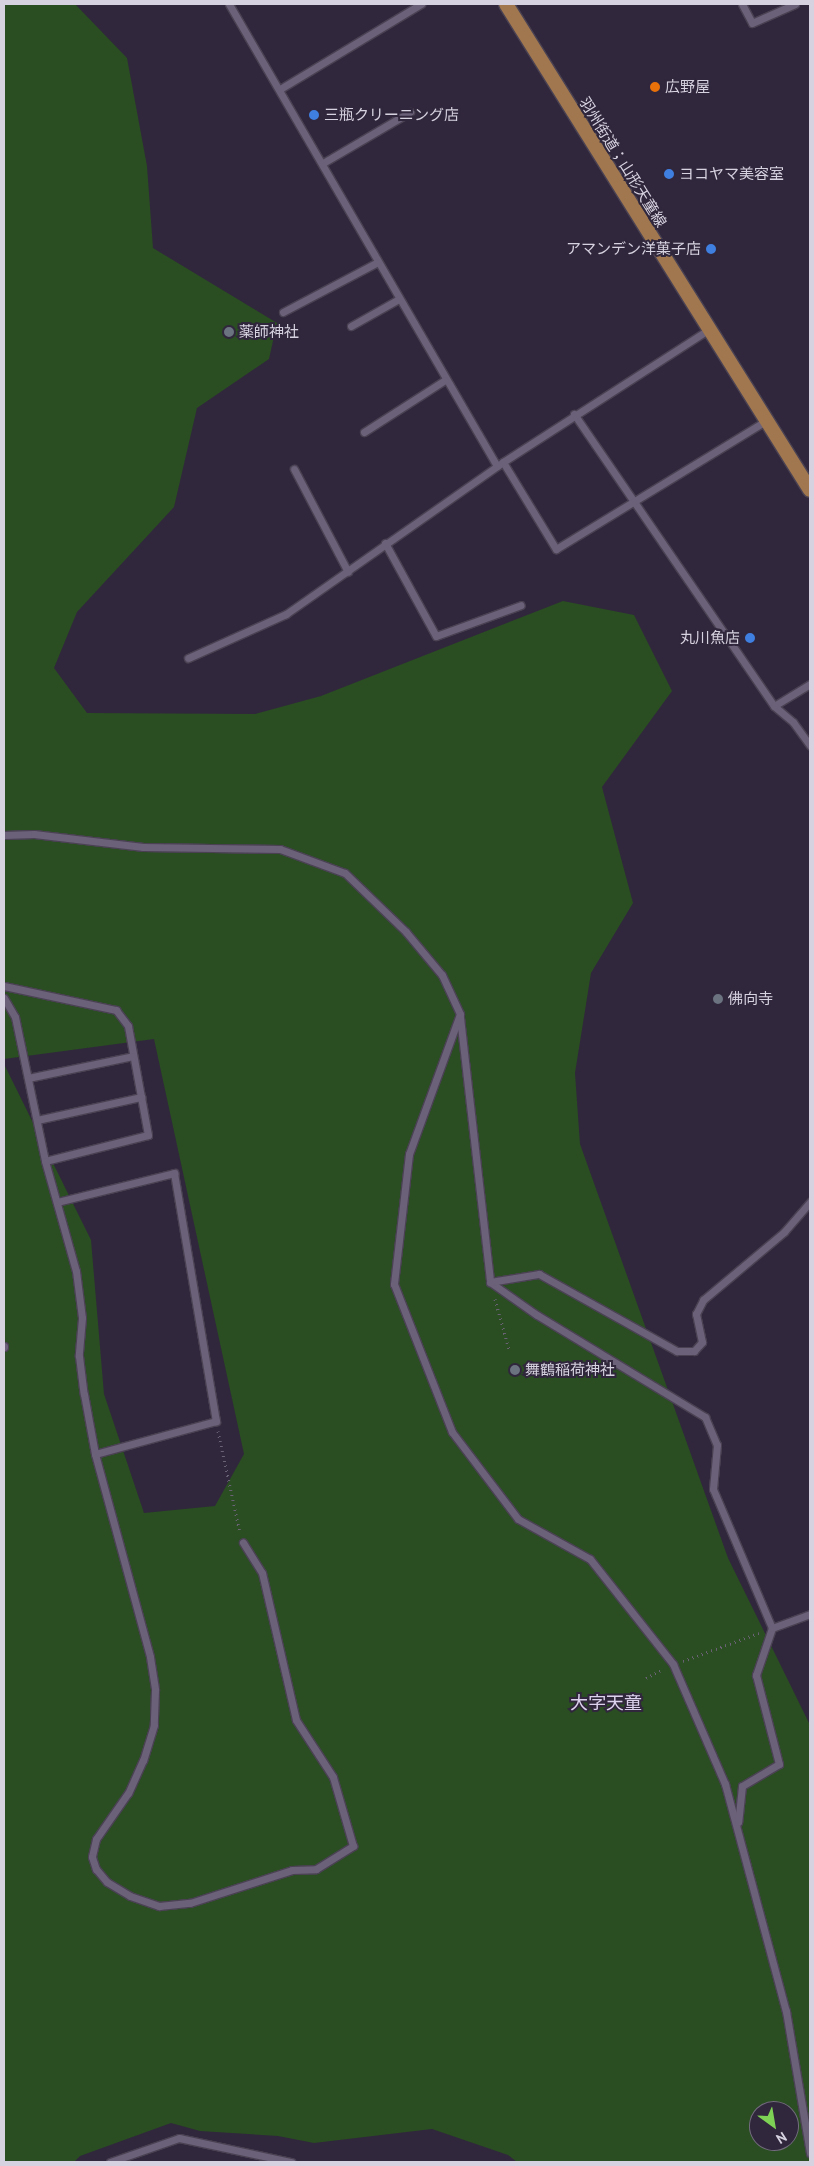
<!DOCTYPE html>
<meta charset="utf-8">
<style>
body{margin:0}
#map{position:relative;width:814px;height:2166px;overflow:hidden;background:#30273c;font-family:"PT Sans","Noto Sans JP",sans-serif}
div>[style]{position:absolute}
.green>*{inset:0;background:#2a4d22}
.path>*{height:3px;margin-top:-1.5px;transform-origin:0;background:repeating-linear-gradient(90deg,#6a6275 0 1px,transparent 0 5px)}
.roads{filter:drop-shadow(1px 0 #4a4253) drop-shadow(-1px 0 #4a4253) drop-shadow(0 1px #4a4253) drop-shadow(0 -1px #4a4253)}
.service>*{height:7px;margin:-3.5px;padding:0 3.5px;transform-origin:3.5px;border-radius:3.5px;background:#6b6179}
.primary>*{height:14px;margin:-7px;padding:0 7px;transform-origin:7px;border-radius:7px;background:#a0774e}
.dots>*{width:14px;height:14px;translate:-50% -50%;box-sizing:border-box;border:2px solid #30273c;border-radius:50%}
span{translate:-50% -50%;white-space:nowrap;text-align:center;line-height:1.15;-webkit-text-stroke:4px #30273c;paint-order:stroke}
.poi-label{font-size:15px;color:#d7d2e0}
.left{translate:0 -50%;text-align:left}
.right{translate:-100% -50%;text-align:right}
.street-label{font-size:15px;color:#d7d2e0}
.quarter-label{font-size:18px;color:#ddd2ee}
.frame{position:absolute;inset:0;border:5px solid #d7d2e0;pointer-events:none}
.north{position:absolute;left:749px;top:2101px;width:50px;height:50px;box-sizing:border-box;background:#30273c;border:1px solid #736b7e;border-radius:50%;rotate:148deg;font-size:14px;font-weight:700;line-height:20px;text-align:center;color:#d7d2e0}
.north::after{content:'';display:block;margin:auto;width:18px;height:22px;background:#7dd154;clip-path:polygon(50% 0,100% 100%,50% 72%,0 100%)}
</style>
<div id="map">
<div class="green">
<i style="clip-path:polygon(evenodd,4px 4px,75px 4px,127px 58px,147px 166px,153px 248px,277px 323px,269px 359px,197px 408px,174px 507px,77px 612px,54px 668px,87px 713px,255px 714px,321px 696px,563px 601px,634px 615px,672px 691px,602px 787px,633px 903px,591px 973px,575px 1073px,580px 1144px,728px 1558px,810px 1725px,810px 2162px,517px 2162px,508px 2155px,432px 2129px,314px 2143px,278px 2136px,200px 2131px,171px 2123px,80px 2156px,74px 2162px,4px 2162px,4px 1064px,91px 1240px,104px 1394px,144px 1513px,215px 1506px,244px 1454px,154px 1039px,4px 1059px,4px 4px,759px 2111px,789px 2111px,789px 2141px,759px 2141px,759px 2111px)"></i>
</div>
<div class="path">
<i style="left:495px;top:1299px;width:52px;rotate:74.4deg"></i>
<i style="left:218px;top:1431px;width:104px;rotate:77.8deg"></i>
<i style="left:683px;top:1661px;width:81px;rotate:-20.2deg"></i>
<i style="left:646px;top:1678px;width:19px;rotate:-28deg"></i>
</div>
<div class="roads">
<div class="service">
<i style="left:229px;top:4px;width:534px;rotate:59.88deg"></i>
<i style="left:742px;top:4px;width:21px;rotate:62deg"></i>
<i style="left:752px;top:23px;width:47px;rotate:-23.8deg"></i>
<i style="left:280px;top:89px;width:165px;rotate:-31.1deg"></i>
<i style="left:323px;top:163px;width:101px;rotate:-30.4deg"></i>
<i style="left:283px;top:312px;width:107px;rotate:-27.8deg"></i>
<i style="left:351px;top:326px;width:55px;rotate:-29.4deg"></i>
<i style="left:574px;top:414px;width:354px;rotate:55.6deg"></i>
<i style="left:364px;top:432px;width:96px;rotate:-32.7deg"></i>
<i style="left:503px;top:462px;width:102px;rotate:58.7deg"></i>
<i style="left:556px;top:549px;width:246px;rotate:-31.4deg"></i>
<i style="left:294px;top:469px;width:116px;rotate:62.3deg"></i>
<i style="left:385px;top:543px;width:106px;rotate:61.3deg"></i>
<i style="left:436px;top:636px;width:90px;rotate:-20deg"></i>
<i style="left:188px;top:658px;width:107px;rotate:-24.2deg"></i>
<i style="left:286px;top:614px;width:265px;rotate:-35deg"></i>
<i style="left:503px;top:462px;width:244px;rotate:-32.8deg"></i>
<i style="left:810px;top:684px;width:42px;rotate:148.6deg"></i>
<i style="left:774px;top:706px;width:25px;rotate:40deg"></i>
<i style="left:793px;top:722px;width:29px;rotate:54deg"></i>
<i style="left:4px;top:835px;width:30px;rotate:-2deg"></i>
<i style="left:34px;top:834px;width:110px;rotate:6.8deg"></i>
<i style="left:143px;top:847px;width:137px;rotate:0.8deg"></i>
<i style="left:280px;top:849px;width:69px;rotate:20.3deg"></i>
<i style="left:345px;top:873px;width:85px;rotate:44deg"></i>
<i style="left:406px;top:932px;width:56px;rotate:50.1deg"></i>
<i style="left:442px;top:975px;width:43px;rotate:65.2deg"></i>
<i style="left:460px;top:1014px;width:149px;rotate:110deg"></i>
<i style="left:409px;top:1154px;width:131px;rotate:96.6deg"></i>
<i style="left:394px;top:1284px;width:159px;rotate:68.6deg"></i>
<i style="left:452px;top:1432px;width:109px;rotate:52.8deg"></i>
<i style="left:518px;top:1519px;width:82px;rotate:29.1deg"></i>
<i style="left:590px;top:1559px;width:134px;rotate:51.7deg"></i>
<i style="left:673px;top:1664px;width:131px;rotate:66.6deg"></i>
<i style="left:725px;top:1784px;width:235px;rotate:75deg"></i>
<i style="left:786px;top:2011px;width:144px;rotate:80.4deg"></i>
<i style="left:4px;top:986px;width:115px;rotate:12.1deg"></i>
<i style="left:116px;top:1010px;width:20px;rotate:53deg"></i>
<i style="left:128px;top:1026px;width:111px;rotate:79.6deg"></i>
<i style="left:148px;top:1135px;width:106px;rotate:165.8deg"></i>
<i style="left:4px;top:998px;width:22px;rotate:60deg"></i>
<i style="left:15px;top:1017px;width:147px;rotate:78.2deg"></i>
<i style="left:45px;top:1161px;width:114px;rotate:74.3deg"></i>
<i style="left:76px;top:1271px;width:47px;rotate:82.7deg"></i>
<i style="left:82px;top:1318px;width:38px;rotate:95deg"></i>
<i style="left:79px;top:1356px;width:38px;rotate:83deg"></i>
<i style="left:84px;top:1394px;width:61px;rotate:79.6deg"></i>
<i style="left:95px;top:1454px;width:210px;rotate:74.8deg"></i>
<i style="left:150px;top:1657px;width:33px;rotate:81deg"></i>
<i style="left:155px;top:1690px;width:35px;rotate:92deg"></i>
<i style="left:154px;top:1725px;width:37px;rotate:107deg"></i>
<i style="left:143px;top:1760px;width:36px;rotate:114deg"></i>
<i style="left:128px;top:1793px;width:56px;rotate:124.8deg"></i>
<i style="left:96px;top:1839px;width:18px;rotate:103deg"></i>
<i style="left:92px;top:1857px;width:13px;rotate:72deg"></i>
<i style="left:96px;top:1869px;width:17px;rotate:50deg"></i>
<i style="left:107px;top:1882px;width:27px;rotate:31deg"></i>
<i style="left:130px;top:1896px;width:31px;rotate:19deg"></i>
<i style="left:159px;top:1906px;width:31px;rotate:-6deg"></i>
<i style="left:190px;top:1903px;width:107px;rotate:-17.9deg"></i>
<i style="left:292px;top:1870px;width:24px;rotate:-2deg"></i>
<i style="left:316px;top:1869px;width:44px;rotate:-31.9deg"></i>
<i style="left:353px;top:1846px;width:72px;rotate:-106.2deg"></i>
<i style="left:333px;top:1777px;width:68px;rotate:-123deg"></i>
<i style="left:296px;top:1720px;width:151px;rotate:-103deg"></i>
<i style="left:262px;top:1573px;width:36px;rotate:-122deg"></i>
<i style="left:460px;top:1017px;width:267px;rotate:83.5deg"></i>
<i style="left:490px;top:1282px;width:57px;rotate:35.1deg"></i>
<i style="left:537px;top:1315px;width:197px;rotate:31.3deg"></i>
<i style="left:705px;top:1417px;width:30px;rotate:67deg"></i>
<i style="left:717px;top:1445px;width:44px;rotate:95.2deg"></i>
<i style="left:713px;top:1489px;width:151px;rotate:67deg"></i>
<i style="left:772px;top:1628px;width:50px;rotate:108.8deg"></i>
<i style="left:756px;top:1675px;width:92px;rotate:75.5deg"></i>
<i style="left:779px;top:1764px;width:43px;rotate:149.3deg"></i>
<i style="left:742px;top:1786px;width:36px;rotate:96deg"></i>
<i style="left:28px;top:1078px;width:107px;rotate:-11.8deg"></i>
<i style="left:37px;top:1120px;width:107px;rotate:-12.5deg"></i>
<i style="left:57px;top:1202px;width:121px;rotate:-13.9deg"></i>
<i style="left:174px;top:1173px;width:252px;rotate:80.4deg"></i>
<i style="left:216px;top:1421px;width:125px;rotate:164.7deg"></i>
<i style="left:490px;top:1282px;width:50px;rotate:-9.3deg"></i>
<i style="left:539px;top:1274px;width:158px;rotate:29.2deg"></i>
<i style="left:677px;top:1351px;width:17px"></i>
<i style="left:694px;top:1351px;width:12px;rotate:-48deg"></i>
<i style="left:702px;top:1342px;width:29px;rotate:-102deg"></i>
<i style="left:696px;top:1314px;width:16px;rotate:-63deg"></i>
<i style="left:703px;top:1300px;width:106px;rotate:-40deg"></i>
<i style="left:784px;top:1232px;width:40px;rotate:-49deg"></i>
<i style="left:4px;top:1346px;width:1px;rotate:90deg"></i>
<i style="left:772px;top:1628px;width:40px;rotate:-20.2deg"></i>
<i style="left:110px;top:2162px;width:73px;rotate:-19.2deg"></i>
<i style="left:179px;top:2138px;width:115px;rotate:12.1deg"></i>
</div>
<div class="primary">
<i style="left:506px;top:4px;width:573px;rotate:57.97deg"></i>
</div>
</div>
<div class="dots">
<i style="left:655px;top:87px;background:#e8710a"></i>
<i style="left:314px;top:115px;background:#3f7fe0"></i>
<i style="left:669px;top:174px;background:#3f7fe0"></i>
<i style="left:711px;top:249px;background:#3f7fe0"></i>
<i style="left:229px;top:332px;background:#6b7280"></i>
<i style="left:750px;top:638px;background:#3f7fe0"></i>
<i style="left:718px;top:999px;background:#6b7280"></i>
<i style="left:515px;top:1370px;background:#6b7280"></i>
</div>
<div class="poi-label">
<span class="left" style="left:665px;top:87px">広野屋</span>
<span class="left" style="left:324px;top:115px">三瓶クリーニング店</span>
<span class="left" style="left:679px;top:174px">ヨコヤマ美容室</span>
<span class="right" style="left:701px;top:249px">アマンデン洋菓子店</span>
<span class="left" style="left:239px;top:332px">薬師神社</span>
<span class="right" style="left:740px;top:638px">丸川魚店</span>
<span class="left" style="left:728px;top:999px">佛向寺</span>
<span class="left" style="left:525px;top:1370px">舞鶴稲荷神社</span>
</div>
<div class="street-label">
<span style="left:623px;top:162px;rotate:58deg">羽州街道；山形天童線</span>
</div>
<div class="quarter-label">
<span style="left:606px;top:1703px">大字天童</span>
</div>
<div class="frame"></div>
<div class="north">N</div>
</div>
